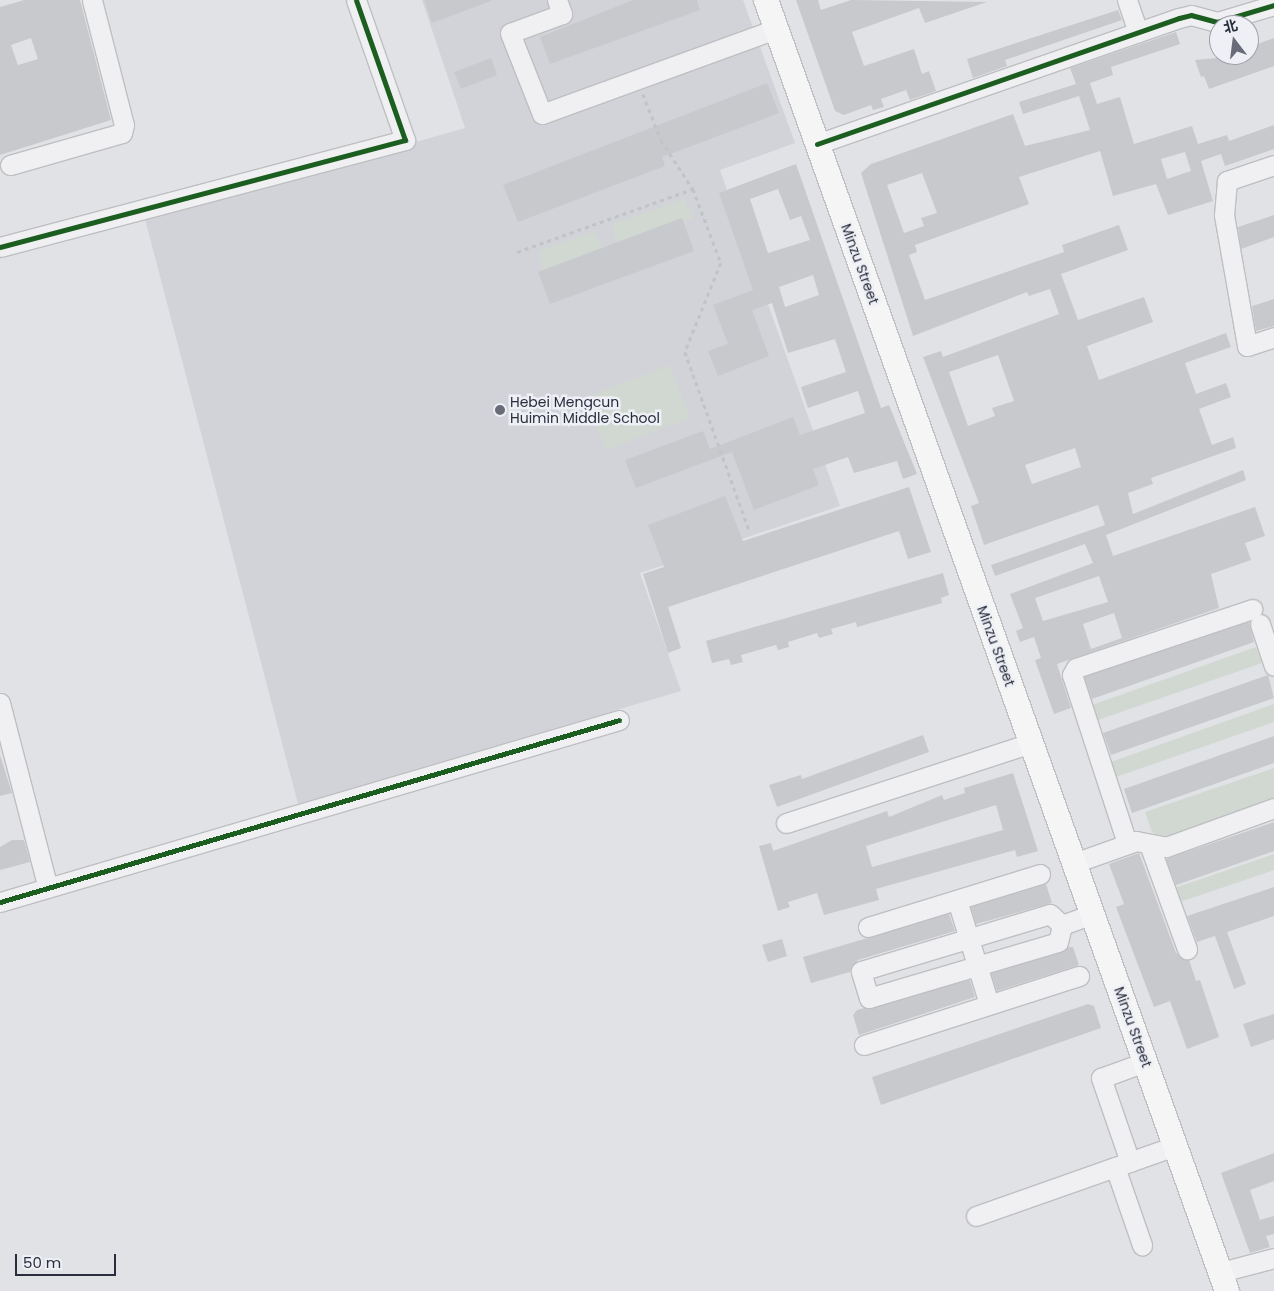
<!DOCTYPE html>
<meta charset="utf-8">
<style>
body{margin:0}
#map{position:relative;width:1274px;height:1291px;overflow:hidden;background:#e1e2e5;font-family:Poppins,"Noto Sans SC",sans-serif}
div>[style]{position:absolute}
.built>*{inset:0;background:#d1d3d9}
.green>*{inset:0;background:#d0d8d1}
.building>*{inset:0;background:#c8c9cd}
.path>*{height:2.5px;margin-top:-1.25px;transform-origin:0;background:repeating-linear-gradient(90deg,#c2c3c9 0 4px,transparent 0 8px)}
.roads{filter:drop-shadow(1px 0 #bebfc2) drop-shadow(-1px 0 #bebfc2) drop-shadow(0 1px #bebfc2) drop-shadow(0 -1px #bebfc2)}
.minor>*{height:19px;margin:-9.5px;padding:0 9.5px;transform-origin:9.5px;border-radius:9.5px;background:#f0f0f2}
.major>*{height:24px;margin:-12px;padding:0 12px;transform-origin:12px;border-radius:12px;background:#f5f5f6}
.cycleway>*{height:5px;margin:-2.5px;padding:0 2.5px;transform-origin:2.5px;border-radius:2.5px;background:#1b5e20}
.dots>*{width:14px;height:14px;translate:-50% -50%;box-sizing:border-box;border:2px solid #eef0f5;border-radius:50%}
span{translate:-50% -50%;white-space:nowrap;text-align:center;line-height:1.15;-webkit-text-stroke:5px #eef0f5;paint-order:stroke}
.street-label{font-size:14px;color:#292d3d}
.poi-label{font-size:14px;color:#292d3d}
.left{translate:0 -50%;text-align:left}
.north{position:absolute;left:1209px;top:15px;width:50px;height:50px;box-sizing:border-box;background:#eef0f5;border:1px solid #9fa2ab;border-radius:50%;rotate:345deg;font-size:14px;font-weight:700;line-height:20px;text-align:center;color:#292d3d}
.north::after{content:'';display:block;margin:auto;width:18px;height:22px;background:#696c78;clip-path:polygon(50% 0,100% 100%,50% 72%,0 100%)}
.scale{position:absolute;left:15px;top:1254px;width:101px;height:22px;box-sizing:border-box;border:2px solid #292d3d;border-top:0;padding-left:6px;font-size:15px;line-height:18px;white-space:nowrap;color:#292d3d;-webkit-text-stroke:4px #eef0f5;paint-order:stroke}
</style>
<div id="map">
<div class="built">
<i style="clip-path:polygon(422px 0,743px 0,795px 143px,720px 170px,840px 506px,640px 573px,681px 691px,298px 804px,145px 219px,465px 128px)"></i>
</div>
<div class="green">
<i style="clip-path:polygon(684px 199px,694px 218px,617px 243px,612px 229px,615px 223px)"></i>
<i style="clip-path:polygon(594px 231px,604px 248px,542px 271px,539px 251px)"></i>
<i style="clip-path:polygon(670px 365px,690px 418px,606px 450px,584px 398px)"></i>
<i style="clip-path:polygon(1256px 647px,1262px 663px,1098px 720px,1092px 705px)"></i>
<i style="clip-path:polygon(1274px 704px,1274px 722px,1116px 777px,1111px 762px)"></i>
<i style="clip-path:polygon(1274px 768px,1274px 801px,1162px 839px,1152px 832px,1145px 812px)"></i>
<i style="clip-path:polygon(1274px 854px,1274px 870px,1177px 903px,1172px 889px)"></i>
</div>
<div class="building">
<i style="clip-path:polygon(evenodd,24px 0,80px 0,111px 120px,0 155px,0 7px,24px 0,31px 38px,38px 59px,18px 65px,11px 45px,31px 38px)"></i>
<i style="clip-path:polygon(424px 0,491px 0,491px 1px,432px 23px)"></i>
<i style="clip-path:polygon(633px 0,697px 0,700px 10px,550px 64px,540px 37px)"></i>
<i style="clip-path:polygon(796px 0,818px 0,821px 10px,851px 0,987px 2px,925px 23px,919px 8px,852px 32px,864px 66px,914px 49px,922px 74px,929px 71px,936px 91px,910px 100px,906px 90px,881px 99px,884px 107px,873px 110px,871px 105px,844px 115px,835px 111px)"></i>
<i style="clip-path:polygon(1118px 10px,1122px 20px,1005px 60px,1007px 66px,973px 78px,967px 59px)"></i>
<i style="clip-path:polygon(evenodd,1176px 32px,1180px 44px,1111px 67px,1113px 75px,1090px 83px,1097px 104px,1120px 97px,1134px 144px,1192px 126px,1198px 144px,1227px 135px,1229px 141px,1274px 125px,1274px 149px,1225px 166px,1221px 154px,1201px 161px,1213px 201px,1168px 215px,1156px 184px,1113px 196px,1100px 151px,1019px 177px,1029px 204px,915px 245px,917px 252px,909px 255px,925px 300px,1064px 252px,1062px 245px,1119px 225px,1128px 250px,1061px 274px,1078px 320px,1144px 297px,1153px 322px,1087px 346px,1099px 380px,1226px 333px,1231px 347px,1185px 363px,1196px 394px,1226px 383px,1231px 397px,1199px 409px,1212px 445px,1233px 437px,1236px 448px,1151px 478px,1153px 484px,1128px 493px,1133px 514px,1243px 470px,1246px 480px,1106px 535px,1113px 556px,1255px 507px,1265px 536px,1245px 543px,1251px 560px,1211px 574px,1219px 608px,1057px 664px,1071px 708px,1054px 714px,1035px 660px,1041px 658px,1034px 637px,1020px 642px,1016px 631px,1023px 628px,1010px 594px,1093px 563px,1085px 544px,995px 576px,991px 565px,1105px 525px,1098px 505px,984px 545px,971px 506px,979px 503px,923px 357px,941px 351px,943px 357px,1059px 314px,1050px 289px,1029px 296px,1027px 292px,913px 336px,861px 173px,871px 164px,1013px 114px,1025px 146px,1090px 130px,1079px 96px,1023px 114px,1019px 102px,1076px 84px,1070px 68px,1176px 32px,1185px 152px,1191px 171px,1167px 179px,1161px 159px,1185px 152px,1176px 32px,922px 173px,937px 213px,921px 218px,924px 226px,904px 233px,887px 185px,922px 173px,1176px 32px,998px 355px,1014px 401px,992px 408px,995px 416px,968px 426px,949px 372px,998px 355px,1176px 32px,1075px 448px,1081px 467px,1032px 484px,1025px 465px,1075px 448px,1176px 32px,1099px 576px,1108px 602px,1043px 621px,1035px 598px,1099px 576px,1176px 32px,1114px 613px,1122px 638px,1091px 649px,1083px 624px,1114px 613px)"></i>
<i style="clip-path:polygon(1274px 38px,1274px 66px,1209px 89px,1204px 76px,1201px 77px,1195px 60px,1249px 55px,1249px 47px)"></i>
<i style="clip-path:polygon(491px 58px,497px 75px,461px 89px,454px 72px)"></i>
<i style="clip-path:polygon(767px 83px,779px 113px,662px 157px,665px 166px,518px 222px,503px 185px)"></i>
<i style="clip-path:polygon(evenodd,796px 164px,881px 408px,889px 405px,917px 474px,903px 479px,897px 461px,854px 473px,848px 457px,813px 469px,819px 485px,754px 510px,732px 452px,636px 488px,625px 460px,703px 431px,710px 449px,793px 417px,800px 435px,865px 413px,858px 391px,808px 408px,801px 387px,846px 372px,835px 339px,788px 353px,772px 303px,752px 310px,769px 356px,718px 376px,708px 351px,728px 344px,713px 305px,753px 290px,719px 193px,796px 164px,778px 189px,790px 220px,801px 216px,810px 240px,768px 253px,750px 199px,778px 189px,796px 164px,813px 275px,819px 295px,785px 307px,779px 287px,813px 275px)"></i>
<i style="clip-path:polygon(1274px 215px,1274px 237px,1241px 249px,1238px 227px)"></i>
<i style="clip-path:polygon(682px 218px,694px 251px,550px 304px,538px 272px)"></i>
<i style="clip-path:polygon(1274px 299px,1274px 326px,1256px 331px,1252px 306px)"></i>
<i style="clip-path:polygon(909px 487px,931px 552px,908px 559px,899px 531px,668px 607px,681px 648px,668px 653px,643px 574px,664px 567px,648px 525px,725px 496px,743px 541px)"></i>
<i style="clip-path:polygon(943px 573px,949px 595px,941px 598px,942px 603px,857px 627px,856px 622px,831px 629px,833px 634px,819px 638px,817px 633px,788px 642px,789px 647px,778px 650px,776px 645px,741px 655px,743px 662px,731px 665px,729px 659px,712px 663px,706px 641px)"></i>
<i style="clip-path:polygon(1249px 622px,1254px 642px,1092px 699px,1084px 677px)"></i>
<i style="clip-path:polygon(1268px 675px,1274px 698px,1111px 755px,1103px 733px)"></i>
<i style="clip-path:polygon(923px 735px,929px 752px,777px 807px,769px 785px,801px 775px,802px 779px)"></i>
<i style="clip-path:polygon(1274px 736px,1274px 763px,1132px 813px,1124px 789px)"></i>
<i style="clip-path:polygon(0 755px,12px 793px,0 796px)"></i>
<i style="clip-path:polygon(evenodd,1013px 773px,1038px 851px,1017px 857px,1015px 850px,876px 889px,879px 900px,824px 915px,817px 893px,788px 902px,790px 907px,778px 911px,759px 846px,771px 843px,773px 851px,887px 811px,889px 817px,942px 795px,944px 800px,965px 793px,964px 788px,1013px 773px,996px 805px,1003px 830px,872px 867px,866px 846px,996px 805px)"></i>
<i style="clip-path:polygon(1274px 822px,1274px 851px,1176px 885px,1166px 859px)"></i>
<i style="clip-path:polygon(12px 840px,24px 840px,30px 862px,0 870px,0 847px)"></i>
<i style="clip-path:polygon(1139px 853px,1176px 953px,1189px 960px,1196px 981px,1200px 980px,1219px 1037px,1187px 1049px,1170px 1001px,1154px 1007px,1116px 907px,1124px 904px,1109px 864px)"></i>
<i style="clip-path:polygon(1046px 884px,1052px 903px,976px 924px,971px 907px)"></i>
<i style="clip-path:polygon(1274px 887px,1274px 916px,1227px 932px,1246px 984px,1234px 989px,1215px 936px,1197px 942px,1187px 916px)"></i>
<i style="clip-path:polygon(949px 914px,955px 931px,858px 960px,850px 972px,811px 983px,803px 957px)"></i>
<i style="clip-path:polygon(782px 939px,787px 956px,768px 962px,762px 945px)"></i>
<i style="clip-path:polygon(1068px 947px,1073px 947px,1079px 965px,997px 991px,991px 973px)"></i>
<i style="clip-path:polygon(970px 980px,975px 997px,859px 1035px,853px 1015px,857px 1010px)"></i>
<i style="clip-path:polygon(1088px 1004px,1094px 1006px,1101px 1028px,881px 1105px,872px 1077px)"></i>
<i style="clip-path:polygon(1274px 1014px,1274px 1039px,1251px 1047px,1243px 1024px)"></i>
<i style="clip-path:polygon(1274px 1153px,1274px 1181px,1250px 1190px,1260px 1220px,1274px 1216px,1274px 1234px,1266px 1236px,1270px 1247px,1250px 1253px,1221px 1173px)"></i>
</div>
<div class="path">
<i style="left:643px;top:94px;width:49px;rotate:68.6deg"></i>
<i style="left:661px;top:140px;width:59px;rotate:56.9deg"></i>
<i style="left:693px;top:189px;width:79px;rotate:69.3deg"></i>
<i style="left:721px;top:263px;width:96px;rotate:112deg"></i>
<i style="left:685px;top:352px;width:189px;rotate:70.2deg"></i>
<i style="left:517px;top:252px;width:187px;rotate:-19.7deg"></i>
</div>
<div class="roads">
<div class="minor">
<i style="left:557px;top:0;width:15px;rotate:70deg"></i>
<i style="left:562px;top:14px;width:55px;rotate:159.9deg"></i>
<i style="left:510px;top:33px;width:87px;rotate:68.4deg"></i>
<i style="left:542px;top:114px;width:249px;rotate:-20deg"></i>
<i style="left:1127px;top:0;width:34px;rotate:71deg"></i>
<i style="left:817px;top:144px;width:383px;rotate:-19.2deg"></i>
<i style="left:1179px;top:18px;width:12px;rotate:-14deg"></i>
<i style="left:1191px;top:15px;width:27px;rotate:15deg"></i>
<i style="left:1217px;top:22px;width:59px;rotate:-16.6deg"></i>
<i style="left:10px;top:165px;width:116px;rotate:-15.9deg"></i>
<i style="left:122px;top:133px;width:8px;rotate:-76deg"></i>
<i style="left:124px;top:125px;width:129px;rotate:-104.4deg"></i>
<i style="left:1274px;top:165px;width:50px;rotate:161.2deg"></i>
<i style="left:1227px;top:181px;width:34px;rotate:95deg"></i>
<i style="left:1224px;top:215px;width:133px;rotate:80deg"></i>
<i style="left:1247px;top:346px;width:28px;rotate:-18deg"></i>
<i style="left:0;top:247px;width:419px;rotate:-14.8deg"></i>
<i style="left:405px;top:140px;width:148px;rotate:-109.3deg"></i>
<i style="left:1260px;top:624px;width:44px;rotate:71.6deg"></i>
<i style="left:0;top:703px;width:191px;rotate:75.5deg"></i>
<i style="left:786px;top:823px;width:258px;rotate:-18.1deg"></i>
<i style="left:1127px;top:843px;width:177px;rotate:-108.1deg"></i>
<i style="left:1072px;top:675px;width:8px;rotate:-60deg"></i>
<i style="left:1076px;top:668px;width:186px;rotate:-18.5deg"></i>
<i style="left:1149px;top:844px;width:112px;rotate:70.1deg"></i>
<i style="left:1074px;top:863px;width:66px;rotate:-19.5deg"></i>
<i style="left:1136px;top:841px;width:31px;rotate:11deg"></i>
<i style="left:1166px;top:847px;width:115px;rotate:-19.9deg"></i>
<i style="left:957px;top:900px;width:109px;rotate:72.9deg"></i>
<i style="left:0;top:902px;width:645px;rotate:-16.38deg"></i>
<i style="left:1050px;top:914px;width:16px;rotate:43deg"></i>
<i style="left:1062px;top:925px;width:17px;rotate:103deg"></i>
<i style="left:1058px;top:942px;width:197px;rotate:163.5deg"></i>
<i style="left:869px;top:998px;width:28px;rotate:-107deg"></i>
<i style="left:861px;top:971px;width:197px;rotate:-16.8deg"></i>
<i style="left:1062px;top:925px;width:32px;rotate:-20deg"></i>
<i style="left:868px;top:927px;width:180px;rotate:-17.1deg"></i>
<i style="left:864px;top:1045px;width:226px;rotate:-17.8deg"></i>
<i style="left:1130px;top:1162px;width:89px;rotate:-109deg"></i>
<i style="left:1101px;top:1078px;width:47px;rotate:-20deg"></i>
<i style="left:1115px;top:1167px;width:83px;rotate:70.9deg"></i>
<i style="left:976px;top:1216px;width:211px;rotate:-19.4deg"></i>
<i style="left:1221px;top:1272px;width:55px;rotate:-14.8deg"></i>
</div>
<div class="major">
<i style="left:766px;top:0;width:1371px;rotate:70.35deg"></i>
</div>
</div>
<div class="cycleway">
<i style="left:817px;top:144px;width:383px;rotate:-19.2deg"></i>
<i style="left:1179px;top:18px;width:12px;rotate:-14deg"></i>
<i style="left:1191px;top:15px;width:27px;rotate:15deg"></i>
<i style="left:1217px;top:22px;width:59px;rotate:-16.6deg"></i>
<i style="left:0;top:247px;width:419px;rotate:-14.8deg"></i>
<i style="left:405px;top:140px;width:148px;rotate:-109.3deg"></i>
<i style="left:0;top:902px;width:645px;rotate:-16.38deg"></i>
</div>
<div class="dots">
<i style="left:500px;top:410px;background:#696c78"></i>
</div>
<div class="street-label">
<span style="left:860px;top:264px;rotate:70deg">Minzu Street</span>
<span style="left:996px;top:646px;rotate:70deg">Minzu Street</span>
<span style="left:1133px;top:1027px;rotate:70deg">Minzu Street</span>
</div>
<div class="poi-label">
<span class="left" style="left:510px;top:410px">Hebei Mengcun<br>Huimin Middle School</span>
</div>
<div class="north">北</div>
<div class="scale">50 m</div>
</div>
